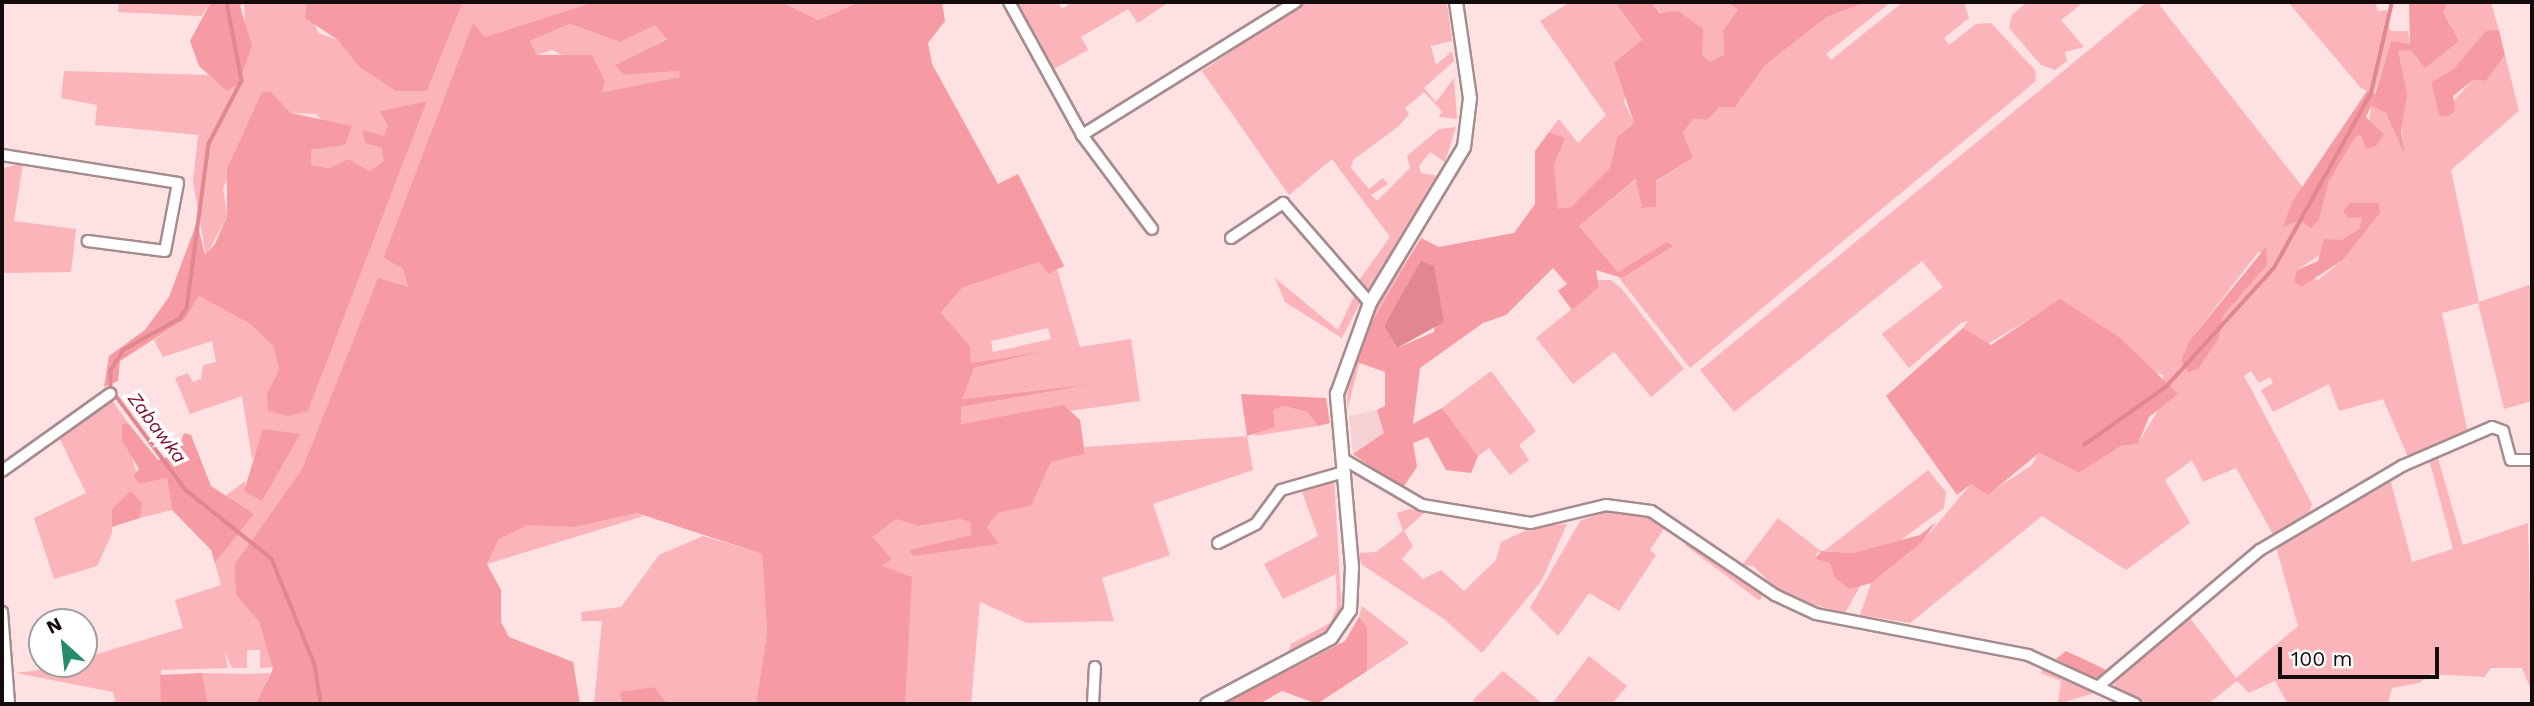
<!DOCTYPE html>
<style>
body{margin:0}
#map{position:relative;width:2534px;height:706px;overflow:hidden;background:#fee1e2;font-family:"Work Sans",sans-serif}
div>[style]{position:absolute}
.built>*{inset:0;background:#f6d1d3}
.green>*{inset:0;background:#fbb4b9}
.forest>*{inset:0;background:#f69ba3}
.water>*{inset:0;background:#e0878f}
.stream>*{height:3.5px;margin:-1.75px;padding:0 1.75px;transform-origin:1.75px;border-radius:1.75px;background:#e0878f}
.roads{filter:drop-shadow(2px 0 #a68c8d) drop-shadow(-2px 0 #a68c8d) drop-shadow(0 2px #a68c8d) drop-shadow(0 -2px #a68c8d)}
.minor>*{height:10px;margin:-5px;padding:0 5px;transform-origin:5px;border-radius:5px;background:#fff}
.tertiary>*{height:12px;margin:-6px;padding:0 6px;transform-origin:6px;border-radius:6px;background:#fff}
span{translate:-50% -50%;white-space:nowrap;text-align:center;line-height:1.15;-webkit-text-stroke:7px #fff;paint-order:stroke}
.water-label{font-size:19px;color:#780a28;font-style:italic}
.frame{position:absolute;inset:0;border:4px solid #140b0c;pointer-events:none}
.north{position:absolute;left:28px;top:608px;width:70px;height:70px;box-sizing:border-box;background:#fff;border:2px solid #a19d9e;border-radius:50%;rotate:333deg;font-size:19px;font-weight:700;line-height:28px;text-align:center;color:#140b0c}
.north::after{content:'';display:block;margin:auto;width:24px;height:32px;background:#268b67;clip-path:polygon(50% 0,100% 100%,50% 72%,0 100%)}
.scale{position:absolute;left:2278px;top:647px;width:161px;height:32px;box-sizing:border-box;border:4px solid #140b0c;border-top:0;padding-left:9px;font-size:21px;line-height:24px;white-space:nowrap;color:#140b0c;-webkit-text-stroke:5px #fff;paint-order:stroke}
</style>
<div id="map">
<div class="built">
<i style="clip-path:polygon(1377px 410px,1385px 433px,1353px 454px,1349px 416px)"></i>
</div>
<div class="green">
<i style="clip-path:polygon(119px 2px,211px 2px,201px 16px,118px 12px)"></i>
<i style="clip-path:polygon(244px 2px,307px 2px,318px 33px,338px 40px,358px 66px,427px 91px,463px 2px,594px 2px,485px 37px,473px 24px,383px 258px,403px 269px,408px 288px,378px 279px,302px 469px,234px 565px,236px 595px,259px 622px,273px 667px,260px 668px,260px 650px,247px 650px,247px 668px,232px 668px,225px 652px,228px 668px,161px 670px,161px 704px,116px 704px,113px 692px,16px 673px,84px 664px,84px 658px,183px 628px,175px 600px,221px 585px,215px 563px,254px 514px,224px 497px,245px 481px,245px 491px,259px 451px,252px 459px,242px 396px,190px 414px,175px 378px,188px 373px,193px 382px,201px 379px,203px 365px,216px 362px,212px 341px,163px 357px,154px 340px,185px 319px,199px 296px,250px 324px,273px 346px,279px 370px,267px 393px,308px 411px,427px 101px,379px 111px,388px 126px,384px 161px,370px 171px,349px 159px,329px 168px,311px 165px,311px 150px,345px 145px,316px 114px,291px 113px,271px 92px,223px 188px,227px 216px,206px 256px,193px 182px,198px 135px,95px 125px,97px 105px,61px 98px,64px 71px,212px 75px,221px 81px,245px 23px)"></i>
<i style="clip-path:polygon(781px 2px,860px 2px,818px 20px)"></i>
<i style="clip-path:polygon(1015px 2px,1058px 2px,1062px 9px,1073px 2px,1169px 2px,1138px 23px,1128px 9px,1081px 37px,1088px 50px,1050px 71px)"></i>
<i style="clip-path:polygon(1305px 2px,1446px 2px,1448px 10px,1452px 41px,1431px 46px,1436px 65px,1452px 51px,1454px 61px,1424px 88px,1436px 102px,1454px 78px,1457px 119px,1439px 117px,1442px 111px,1424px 92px,1405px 108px,1409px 114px,1399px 126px,1353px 160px,1351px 168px,1369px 189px,1383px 178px,1388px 184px,1371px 195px,1377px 201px,1410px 168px,1407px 156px,1439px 129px,1456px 127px,1445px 162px,1430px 152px,1419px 166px,1421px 173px,1438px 176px,1367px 291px,1358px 282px,1390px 237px,1332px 159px,1289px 195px,1202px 71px)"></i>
<i style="clip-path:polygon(1570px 2px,1615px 2px,1642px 41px,1624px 102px,1634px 123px,1617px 137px,1610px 168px,1571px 207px,1557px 210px,1554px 164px,1564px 138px,1549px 132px,1559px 119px,1578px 143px,1606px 115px,1540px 21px)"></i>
<i style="clip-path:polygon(1651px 2px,1727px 2px,1738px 10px,1723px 30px,1724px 55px,1710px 63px)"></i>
<i style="clip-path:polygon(1866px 2px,1891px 2px,1826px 54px,1831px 60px,1903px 2px,1964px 2px,1969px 18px,1944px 38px,1949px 45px,1976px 24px,1991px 23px,2035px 70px,2036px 81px,1690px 368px,1619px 278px,1672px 246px,1666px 243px,1618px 272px,1579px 226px,1637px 179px,1642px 208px,1656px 207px,1656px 182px,1693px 158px,1683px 133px,1693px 119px,1707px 120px,1720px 107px,1741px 100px,1749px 79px,1764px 66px,1827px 17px)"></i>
<i style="clip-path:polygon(2027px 2px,2084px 2px,2061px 20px,2084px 47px,2065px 52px,2067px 61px,2055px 70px,2041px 65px,2009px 28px,2012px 15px)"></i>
<i style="clip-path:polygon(evenodd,2147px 2px,2157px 2px,2305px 190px,2292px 202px,2299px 220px,2319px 220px,2329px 181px,2356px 136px,2361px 134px,2366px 149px,2371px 106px,2386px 113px,2403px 148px,2398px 51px,2451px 25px,2443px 12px,2448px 2px,2491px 2px,2499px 30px,2486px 32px,2453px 71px,2431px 82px,2439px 116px,2473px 80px,2486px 81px,2505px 55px,2519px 111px,2451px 170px,2479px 302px,2532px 284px,2532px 401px,2504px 409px,2478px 303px,2442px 313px,2468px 433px,2409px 459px,2383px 399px,2339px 411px,2329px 384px,2273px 412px,2261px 390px,2273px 383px,2270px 377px,2259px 383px,2251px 371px,2244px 376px,2312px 504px,2307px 522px,2274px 536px,2236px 468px,2203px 482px,2192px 460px,2165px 480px,2190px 523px,2126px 570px,2042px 516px,1910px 623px,1860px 615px,1871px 583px,1884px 567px,1923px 541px,1971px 484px,1988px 494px,2032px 465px,2038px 453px,2079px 473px,2121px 446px,2138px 444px,2165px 398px,2163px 375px,2150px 371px,2100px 325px,2036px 315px,1984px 346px,1963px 328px,1968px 321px,1961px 323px,1909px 368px,1882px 334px,1943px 287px,1922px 261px,1734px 412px,1700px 370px,2147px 2px,2379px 203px,2380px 213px,2343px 260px,2318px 280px,2297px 270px,2359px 229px,2362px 217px,2343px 211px,2350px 204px,2379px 203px,2147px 2px,2259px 251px,2267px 265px,2223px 316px,2219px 338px,2209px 348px,2190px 340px,2259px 251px)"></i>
<i style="clip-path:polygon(2288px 2px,2375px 2px,2378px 11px,2387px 10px,2390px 31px,2408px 31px,2410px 45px,2391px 41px,2374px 94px,2361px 88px)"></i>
<i style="clip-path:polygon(570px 24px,620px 42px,655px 24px,667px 38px,616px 65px,624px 75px,680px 71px,680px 77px,601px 92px,568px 58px,552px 50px,537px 55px,530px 41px)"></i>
<i style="clip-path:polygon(23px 163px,14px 221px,76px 229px,71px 272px,2px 273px,4px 168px)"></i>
<i style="clip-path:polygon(1423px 236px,1369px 327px,1347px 410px,1348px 374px,1368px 318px)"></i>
<i style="clip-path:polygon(evenodd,1039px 262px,1048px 274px,1057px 269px,1080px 347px,1131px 339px,1140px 401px,1070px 411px,1063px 406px,961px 424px,961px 407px,1099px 383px,961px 399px,974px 368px,1046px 351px,971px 363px,970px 346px,941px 314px,962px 288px,1039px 262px,1048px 328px,1051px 339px,993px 352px,991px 341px,1048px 328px)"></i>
<i style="clip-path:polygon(1275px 278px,1338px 330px,1355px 294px,1361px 301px,1342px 338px,1285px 302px)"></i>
<i style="clip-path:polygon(1598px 280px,1611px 280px,1622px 289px,1684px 369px,1651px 397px,1614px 352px,1573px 384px,1536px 338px,1599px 287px)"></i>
<i style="clip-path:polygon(1491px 371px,1536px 431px,1519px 445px,1529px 460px,1510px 475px,1489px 448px,1478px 456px,1442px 408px)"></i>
<i style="clip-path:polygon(110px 397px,128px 423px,122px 424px,140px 484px,167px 478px,172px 510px,140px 518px,141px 504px,112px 509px,112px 533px,97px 566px,54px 579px,34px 518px,86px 493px,59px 437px)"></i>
<i style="clip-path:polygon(1284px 406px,1307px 412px,1318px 426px,1254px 436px,1273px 410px)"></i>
<i style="clip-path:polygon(1247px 436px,1253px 470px,1153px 504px,1170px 555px,1102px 578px,1114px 621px,1027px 623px,980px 602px,971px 704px,905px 704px,881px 566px,892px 559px,873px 537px,896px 519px,918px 526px,961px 519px,971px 523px,971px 535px,910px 550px,998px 544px,986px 527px,998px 513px,1031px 506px,1051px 462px,1085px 454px,1085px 447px)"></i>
<i style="clip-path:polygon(2437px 455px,2463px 545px,2528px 523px,2532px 692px,2522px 668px,2491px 668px,2484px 677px,2430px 674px,2419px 683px,2392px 688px,2388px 704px,2288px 704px,2275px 681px,2249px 693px,2237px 681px,2208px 704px,2144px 704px,2114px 686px,2119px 674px,2190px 618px,2236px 678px,2298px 626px,2275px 543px,2390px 479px,2412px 562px,2453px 549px,2429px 459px)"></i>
<i style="clip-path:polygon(1928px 470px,1946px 492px,1944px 508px,1901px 540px,1852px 553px,1824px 551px)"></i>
<i style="clip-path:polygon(1334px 477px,1342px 616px,1318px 639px,1288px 654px,1291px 644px,1330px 623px,1337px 608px,1336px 574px,1283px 599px,1264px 564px,1318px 536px,1300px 486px)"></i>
<i style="clip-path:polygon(1410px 509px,1425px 512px,1404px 531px,1413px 546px,1402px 559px,1423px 579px,1441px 570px,1464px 591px,1496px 560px,1501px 542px,1533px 527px,1567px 524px,1542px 580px,1482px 653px,1444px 619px,1361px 564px,1359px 553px,1376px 552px,1403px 531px,1397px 513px)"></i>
<i style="clip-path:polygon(1609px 510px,1642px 513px,1665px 527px,1650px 550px,1656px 555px,1619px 611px,1589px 593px,1558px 636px,1530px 608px,1580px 521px)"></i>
<i style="clip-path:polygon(637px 513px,644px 516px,487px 564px,499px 539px,527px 524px,575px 527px)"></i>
<i style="clip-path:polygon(1778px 518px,1821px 551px,1815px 554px,1830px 563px,1834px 577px,1857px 587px,1863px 581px,1845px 613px,1785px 597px,1753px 566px,1742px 565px)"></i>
<i style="clip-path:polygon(703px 536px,762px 554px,767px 633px,756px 704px,668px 704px,654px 687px,620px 693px,622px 704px,594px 704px,602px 621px,582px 621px,581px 612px,621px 607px,659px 555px)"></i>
<i style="clip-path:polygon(1692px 541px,1763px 593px,1760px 601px,1685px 545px)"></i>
<i style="clip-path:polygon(1362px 606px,1409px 643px,1367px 671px,1367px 627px,1359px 617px)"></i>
<i style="clip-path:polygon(1589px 656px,1627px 686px,1612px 704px,1552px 704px)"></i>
<i style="clip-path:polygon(2043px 667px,2100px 691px,2058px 704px,2061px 681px,2041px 673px)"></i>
<i style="clip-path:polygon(1503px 671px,1543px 704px,1476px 704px,1473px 700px)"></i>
<i style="clip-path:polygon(202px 673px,248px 674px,270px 673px,255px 704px,208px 704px)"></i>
</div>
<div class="forest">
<i style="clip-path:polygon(211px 2px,244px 2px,240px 6px,252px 46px,238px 84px,227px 91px,199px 66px,190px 41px)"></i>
<i style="clip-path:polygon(307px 2px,463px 2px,427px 91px,396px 91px,358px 66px,338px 40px,305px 18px)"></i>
<i style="clip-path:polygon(evenodd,594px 2px,781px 2px,818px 20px,860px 2px,942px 2px,945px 21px,928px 43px,932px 64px,998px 184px,1018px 174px,1064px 266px,1048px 274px,1039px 262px,962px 288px,941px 313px,970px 346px,971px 363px,1046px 351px,974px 368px,962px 399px,1099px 383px,961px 407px,961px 424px,1064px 405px,1080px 420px,1085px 454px,1051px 462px,1031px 506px,998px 513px,987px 527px,999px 544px,913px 556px,909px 550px,971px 535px,971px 523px,961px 519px,918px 526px,896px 519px,873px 537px,892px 559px,882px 566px,912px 577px,905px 704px,756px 704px,767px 633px,762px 554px,637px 513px,575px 527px,527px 525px,499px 539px,487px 564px,501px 590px,501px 622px,509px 637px,573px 662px,580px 704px,255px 704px,273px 669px,259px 622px,236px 595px,234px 565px,302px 469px,378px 278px,408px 287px,403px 269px,383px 258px,473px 23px,485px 37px,594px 2px,570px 24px,620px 42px,655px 25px,667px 39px,615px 65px,624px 75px,679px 71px,680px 77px,602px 92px,605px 81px,592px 55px,537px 55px,530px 41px,570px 24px)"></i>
<i style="clip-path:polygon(evenodd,1615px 2px,1651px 2px,1660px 13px,1678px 11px,1703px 29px,1702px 55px,1710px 62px,1724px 55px,1723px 30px,1738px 10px,1727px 2px,1866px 2px,1827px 17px,1764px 66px,1735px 107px,1720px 107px,1707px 120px,1693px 119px,1683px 133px,1693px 158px,1656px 181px,1656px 207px,1642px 208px,1636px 179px,1579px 226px,1618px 272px,1667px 242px,1673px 246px,1622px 278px,1596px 270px,1599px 287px,1572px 310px,1558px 291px,1567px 284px,1553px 268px,1506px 315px,1483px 323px,1420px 368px,1413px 424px,1442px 408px,1478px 456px,1471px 473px,1446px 470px,1428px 437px,1413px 443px,1417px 467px,1402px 489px,1353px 454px,1384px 433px,1377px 410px,1385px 406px,1385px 372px,1357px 362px,1369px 327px,1421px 238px,1439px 247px,1514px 233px,1535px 204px,1535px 151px,1549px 132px,1565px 138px,1554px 164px,1558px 209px,1571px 207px,1610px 168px,1617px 137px,1634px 123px,1614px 63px,1642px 40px,1615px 2px,1439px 298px,1434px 332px,1397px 348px,1384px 326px,1397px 304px,1439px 298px)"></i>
<i style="clip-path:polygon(2409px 2px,2448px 2px,2443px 12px,2459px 41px,2425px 68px,2411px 50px,2398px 51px,2407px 94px,2401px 132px,2405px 155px,2386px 113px,2371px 106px,2366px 117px,2384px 134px,2376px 146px,2366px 149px,2361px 135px,2356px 136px,2329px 181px,2319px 220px,2311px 228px,2300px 220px,2283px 227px,2292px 202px,2367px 91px,2375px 94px,2391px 41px,2410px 44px)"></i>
<i style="clip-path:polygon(2499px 30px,2505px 55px,2486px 81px,2473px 80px,2453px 96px,2455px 110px,2449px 116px,2439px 116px,2431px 82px,2453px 70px,2486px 31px)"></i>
<i style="clip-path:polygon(262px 92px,271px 92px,291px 113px,352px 126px,345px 145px,311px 150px,311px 165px,329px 168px,349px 159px,370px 171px,384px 161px,382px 148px,365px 143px,362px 130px,384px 136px,388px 126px,379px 111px,427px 101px,308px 411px,288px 416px,268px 411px,267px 393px,279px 370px,273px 346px,250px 324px,199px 296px,185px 319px,120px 361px,118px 381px,104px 387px,109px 356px,145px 330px,169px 297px,197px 222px,205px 255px,215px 244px,227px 216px,227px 169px)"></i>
<i style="clip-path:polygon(2350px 203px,2379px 203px,2380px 213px,2343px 260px,2301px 287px,2294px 282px,2297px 270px,2318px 261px,2324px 239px,2342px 240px,2359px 229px,2362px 217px,2348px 218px,2343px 211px)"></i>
<i style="clip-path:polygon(2266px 247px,2267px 265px,2223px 316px,2219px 338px,2198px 369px,2188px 372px,2181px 361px,2190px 340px)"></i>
<i style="clip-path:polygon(2060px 299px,2119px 337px,2178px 394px,2149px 417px,2138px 444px,2121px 446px,2079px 473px,2039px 453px,1988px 495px,1971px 484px,1957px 495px,1886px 396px,1963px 328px,1991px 345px)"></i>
<i style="clip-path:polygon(1241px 394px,1326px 398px,1330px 423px,1318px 426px,1307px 412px,1284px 406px,1273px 410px,1275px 427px,1247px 436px)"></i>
<i style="clip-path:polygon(128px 423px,158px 460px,177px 454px,184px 433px,191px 435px,211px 486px,254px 514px,215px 563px,211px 550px,172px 510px,167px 478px,140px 484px,133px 476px,139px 469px,122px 440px,122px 424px)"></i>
<i style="clip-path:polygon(263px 429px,300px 434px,262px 501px,244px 491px)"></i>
<i style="clip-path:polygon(131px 491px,142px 504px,140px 518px,112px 527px,112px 509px)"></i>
<i style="clip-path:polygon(1936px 522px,1923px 541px,1871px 583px,1850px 589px,1834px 577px,1830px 563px,1816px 559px,1821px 551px,1852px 553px,1920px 535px)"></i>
<i style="clip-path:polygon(1359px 617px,1367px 627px,1367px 671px,1317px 704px,1282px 691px,1259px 704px,1224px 704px,1345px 641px)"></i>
<i style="clip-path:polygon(2066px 651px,2094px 664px,2110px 672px,2098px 680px,2056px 659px)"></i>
<i style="clip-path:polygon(202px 673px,208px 704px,161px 704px,160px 675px)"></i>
<i style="clip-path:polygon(654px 687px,668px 704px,622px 704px,620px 692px)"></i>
</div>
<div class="water">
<i style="clip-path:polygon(1421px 261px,1434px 266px,1444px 322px,1397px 348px,1384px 326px)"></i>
</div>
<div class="stream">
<i style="left:227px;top:2px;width:80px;rotate:79.2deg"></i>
<i style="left:242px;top:81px;width:71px;rotate:117.6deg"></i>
<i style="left:209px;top:144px;width:165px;rotate:97.6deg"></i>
<i style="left:187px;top:308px;width:13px;rotate:122deg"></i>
<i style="left:180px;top:319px;width:64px;rotate:151deg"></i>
<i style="left:124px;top:350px;width:25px;rotate:122deg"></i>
<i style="left:111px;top:371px;width:18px;rotate:90deg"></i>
<i style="left:111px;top:389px;width:126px;rotate:53.4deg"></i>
<i style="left:186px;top:490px;width:110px;rotate:38.7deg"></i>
<i style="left:272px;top:559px;width:114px;rotate:67.9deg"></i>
<i style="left:315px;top:665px;width:39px;rotate:81deg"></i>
<i style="left:2084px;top:445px;width:100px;rotate:-35.3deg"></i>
<i style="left:2166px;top:387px;width:161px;rotate:-47.8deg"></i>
<i style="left:2274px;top:268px;width:200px;rotate:-61deg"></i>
<i style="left:2371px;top:93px;width:93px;rotate:-77deg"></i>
</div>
<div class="roads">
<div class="minor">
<i style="left:1009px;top:2px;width:152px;rotate:61.2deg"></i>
<i style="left:1082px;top:135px;width:117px;rotate:53.3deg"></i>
<i style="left:1082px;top:135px;width:252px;rotate:-31.9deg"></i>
<i style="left:2px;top:155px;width:178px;rotate:9deg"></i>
<i style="left:178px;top:183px;width:69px;rotate:100.8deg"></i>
<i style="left:165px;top:251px;width:78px;rotate:-172.6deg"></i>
<i style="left:1231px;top:238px;width:63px;rotate:-33.9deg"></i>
<i style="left:1283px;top:203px;width:133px;rotate:49deg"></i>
<i style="left:1343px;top:459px;width:91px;rotate:30.2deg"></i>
<i style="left:1422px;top:505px;width:110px;rotate:9.4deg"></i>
<i style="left:1531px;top:523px;width:77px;rotate:-13.5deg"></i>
<i style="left:1606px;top:505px;width:45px;rotate:7.6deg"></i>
<i style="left:1651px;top:511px;width:150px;rotate:34.1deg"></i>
<i style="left:1775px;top:595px;width:45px;rotate:24.9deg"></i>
<i style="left:1816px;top:614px;width:216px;rotate:10.9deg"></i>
<i style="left:2028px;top:655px;width:118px;rotate:24.6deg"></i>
<i style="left:2px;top:471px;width:133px;rotate:-35.5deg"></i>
<i style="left:1218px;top:543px;width:42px;rotate:-26.6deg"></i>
<i style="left:1256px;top:524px;width:42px;rotate:-53.7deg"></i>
<i style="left:1281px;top:490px;width:66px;rotate:-15.9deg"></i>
<i style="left:2px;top:612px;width:92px;rotate:85.6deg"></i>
<i style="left:2100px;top:685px;width:209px;rotate:-40.2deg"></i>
<i style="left:2260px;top:550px;width:165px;rotate:-30.6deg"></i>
<i style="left:2402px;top:466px;width:98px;rotate:-23.4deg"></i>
<i style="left:2492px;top:427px;width:12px;rotate:20deg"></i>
<i style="left:2503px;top:431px;width:30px;rotate:75deg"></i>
<i style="left:2511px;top:460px;width:21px"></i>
<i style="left:1093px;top:704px;width:37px;rotate:-87deg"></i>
</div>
<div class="tertiary">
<i style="left:1207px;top:704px;width:140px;rotate:-28deg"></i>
<i style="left:1331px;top:638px;width:34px;rotate:-56deg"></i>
<i style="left:1350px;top:610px;width:43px;rotate:-87.3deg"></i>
<i style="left:1352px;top:567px;width:174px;rotate:-95deg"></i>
<i style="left:1337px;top:394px;width:97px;rotate:-70.1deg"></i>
<i style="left:1370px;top:303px;width:182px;rotate:-58.9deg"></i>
<i style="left:1464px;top:147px;width:49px;rotate:-83deg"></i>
<i style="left:1470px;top:98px;width:97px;rotate:-98.3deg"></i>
</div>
</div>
<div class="water-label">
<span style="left:157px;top:428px;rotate:53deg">Zabawka</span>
</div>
<div class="frame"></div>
<div class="north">N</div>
<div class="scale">100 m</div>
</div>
